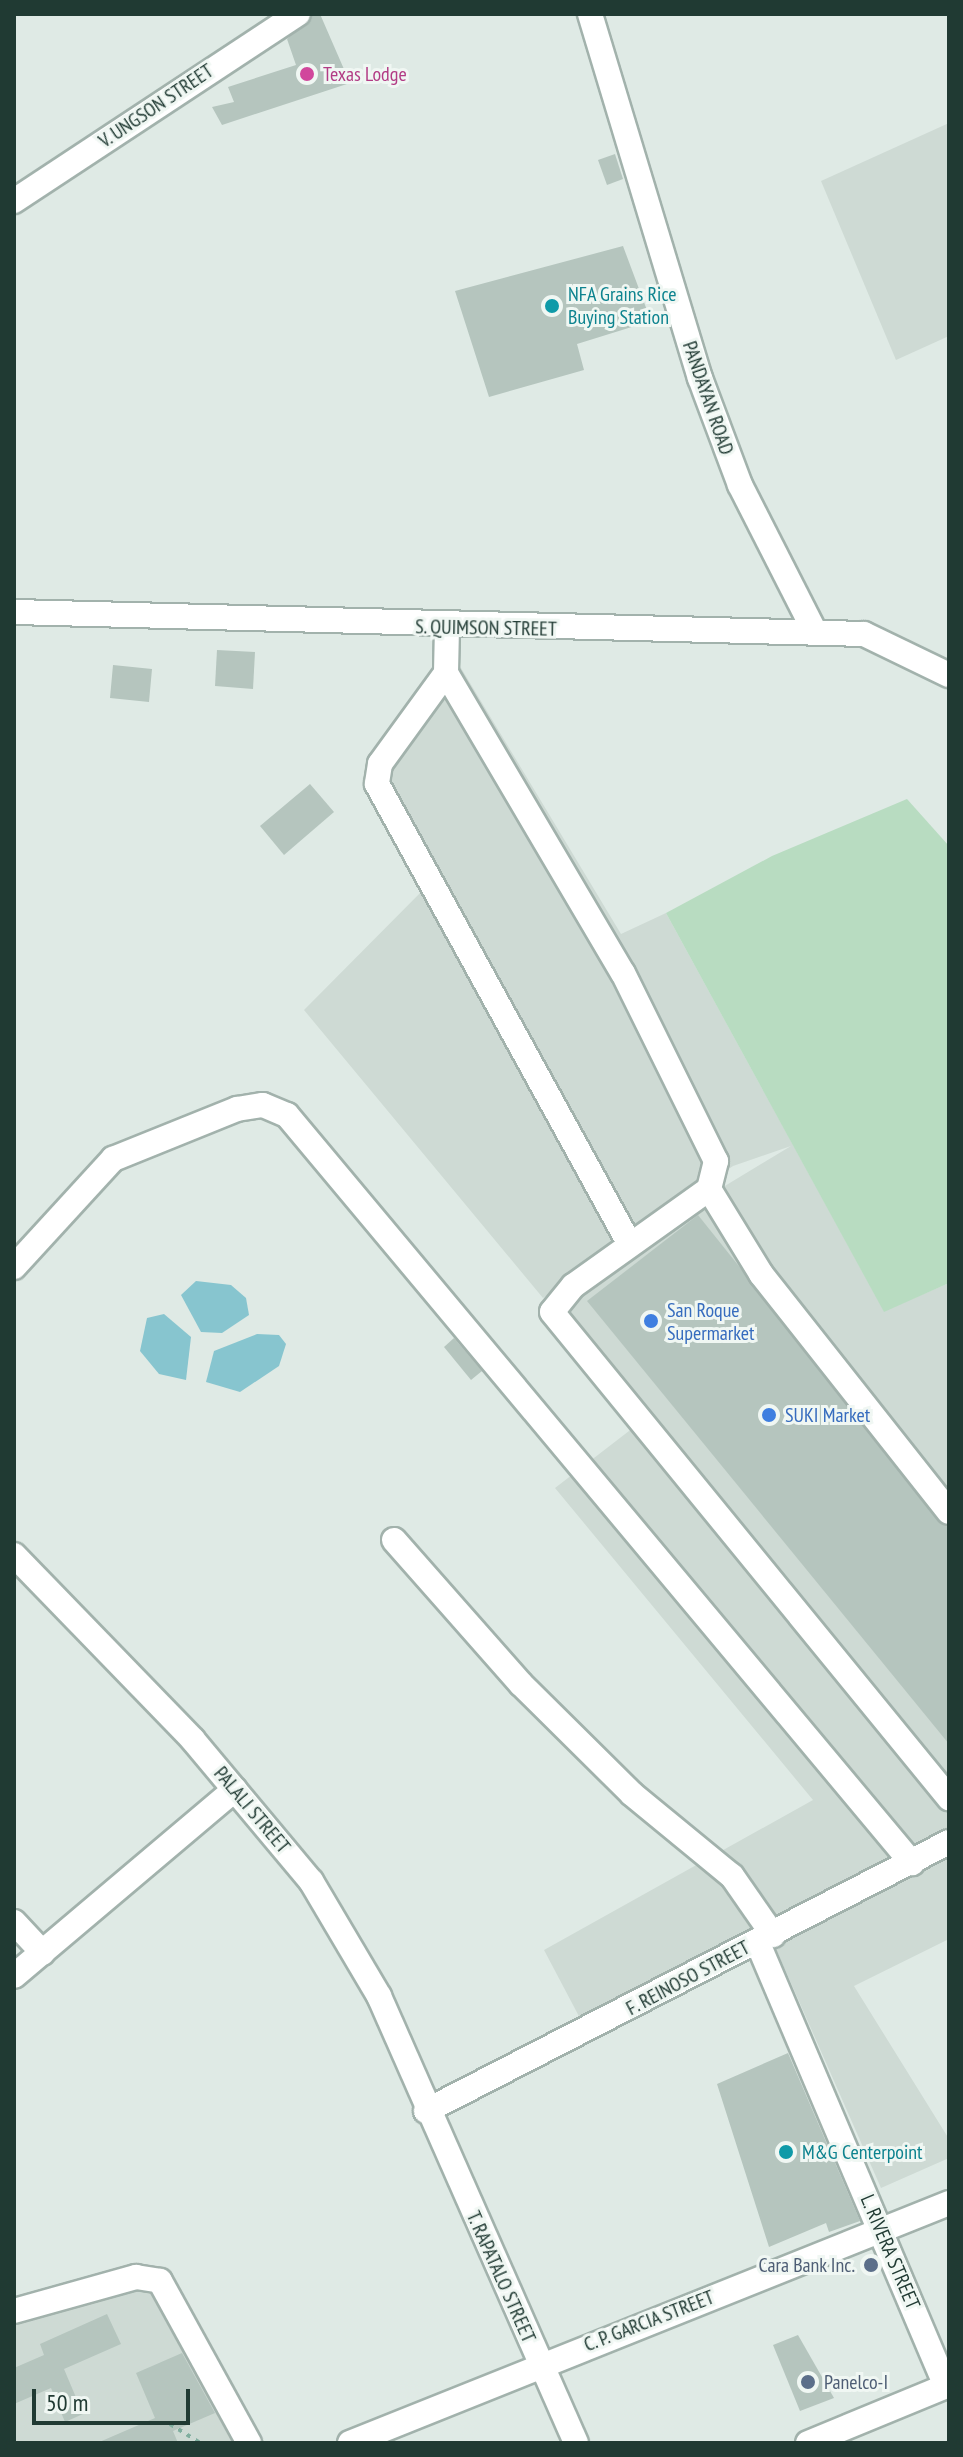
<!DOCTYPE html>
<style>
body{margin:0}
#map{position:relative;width:963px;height:2457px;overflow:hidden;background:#dfeae5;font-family:"PT Sans Narrow",sans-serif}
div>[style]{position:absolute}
.built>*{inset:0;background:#cedad4}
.green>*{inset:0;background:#b8dcc1}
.water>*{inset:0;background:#87c5cf}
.building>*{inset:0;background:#b5c5be}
.path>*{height:4px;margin-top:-2px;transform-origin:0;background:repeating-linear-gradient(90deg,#80ae9f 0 4px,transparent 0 10px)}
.roads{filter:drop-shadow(2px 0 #a2b2ac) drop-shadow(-2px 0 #a2b2ac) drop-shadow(0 2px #a2b2ac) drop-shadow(0 -2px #a2b2ac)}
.minor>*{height:24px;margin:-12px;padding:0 12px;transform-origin:12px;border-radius:12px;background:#fff}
.dots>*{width:22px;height:22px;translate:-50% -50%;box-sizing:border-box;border:4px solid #f0f7f3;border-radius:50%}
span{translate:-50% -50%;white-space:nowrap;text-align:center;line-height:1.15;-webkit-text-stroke:6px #f0f7f3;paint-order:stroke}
.hotel-label{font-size:20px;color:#b23c85}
.left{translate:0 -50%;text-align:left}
.street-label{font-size:20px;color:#203a33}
.culture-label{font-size:20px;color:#0d838f}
.shop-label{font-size:20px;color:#366cbe}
.service-label{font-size:20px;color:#4e5e75}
.right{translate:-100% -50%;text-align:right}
.frame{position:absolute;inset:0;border:16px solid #203a33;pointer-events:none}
.scale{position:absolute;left:32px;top:2389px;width:158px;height:36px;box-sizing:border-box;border:4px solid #203a33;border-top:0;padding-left:10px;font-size:24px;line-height:28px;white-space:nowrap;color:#203a33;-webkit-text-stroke:6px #f0f7f3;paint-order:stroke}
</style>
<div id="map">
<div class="built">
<i style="clip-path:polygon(949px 123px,949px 336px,896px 360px,821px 181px)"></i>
<i style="clip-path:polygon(458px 663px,621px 934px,666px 913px,884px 1311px,949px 1283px,949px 1840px,582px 2022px,544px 1950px,813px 1800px,555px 1488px,642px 1421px,558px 1317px,705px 1198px,791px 1146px,733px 1166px,543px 1298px,304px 1010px,427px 886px,370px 772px)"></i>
<i style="clip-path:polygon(949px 1854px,949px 1939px,854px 1986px,949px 2139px,949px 2158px,881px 2188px,773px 1942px)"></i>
<i style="clip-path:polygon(146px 2270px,248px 2443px,14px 2443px,14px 2305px)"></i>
</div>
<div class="green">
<i style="clip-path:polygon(907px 799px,949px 846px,949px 1283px,884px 1312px,666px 913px,772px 856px)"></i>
</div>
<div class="water">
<i style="clip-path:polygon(196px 1281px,231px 1285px,246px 1298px,249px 1315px,222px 1333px,201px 1332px,181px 1295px)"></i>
<i style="clip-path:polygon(164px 1314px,191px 1337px,186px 1380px,159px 1374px,140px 1351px,147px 1318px)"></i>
<i style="clip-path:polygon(257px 1334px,279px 1335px,286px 1344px,279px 1366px,240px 1392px,206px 1382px,214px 1351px)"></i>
</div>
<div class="building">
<i style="clip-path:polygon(313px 14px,320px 14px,350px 83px,222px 125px,212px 107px,234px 102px,228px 87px,296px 65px,287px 39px)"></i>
<i style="clip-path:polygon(615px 154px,623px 179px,607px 185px,598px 160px)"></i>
<i style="clip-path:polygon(623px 246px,651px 321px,577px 344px,584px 370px,489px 397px,455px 291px)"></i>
<i style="clip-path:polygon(217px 650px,255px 652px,253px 689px,215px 686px)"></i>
<i style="clip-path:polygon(113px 665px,152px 669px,149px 702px,110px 698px)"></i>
<i style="clip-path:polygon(310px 784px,334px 812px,284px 855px,260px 826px)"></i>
<i style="clip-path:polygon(698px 1215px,949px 1529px,949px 1744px,587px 1301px)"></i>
<i style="clip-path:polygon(454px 1338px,482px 1371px,471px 1380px,444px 1347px)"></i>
<i style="clip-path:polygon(788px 2053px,860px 2221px,829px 2232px,826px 2223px,769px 2247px,717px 2084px)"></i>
<i style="clip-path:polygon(107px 2314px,121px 2344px,64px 2369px,83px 2414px,65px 2422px,51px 2388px,14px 2404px,14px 2368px,44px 2355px,40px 2344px)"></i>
<i style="clip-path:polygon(798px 2335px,834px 2398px,800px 2411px,773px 2345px)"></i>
<i style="clip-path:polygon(182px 2353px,215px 2413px,173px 2431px,178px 2443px,97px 2443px,155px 2418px,136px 2373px)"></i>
</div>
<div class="path">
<i style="left:170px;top:2424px;width:36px;rotate:32deg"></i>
</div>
<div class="roads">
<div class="minor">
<i style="left:590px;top:14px;width:380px;rotate:73.2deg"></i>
<i style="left:700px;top:378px;width:114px;rotate:69.5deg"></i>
<i style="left:740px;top:485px;width:165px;rotate:63deg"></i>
<i style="left:14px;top:201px;width:340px;rotate:-33.4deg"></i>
<i style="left:14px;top:612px;width:850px;rotate:1.48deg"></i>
<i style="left:864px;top:634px;width:94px;rotate:25.8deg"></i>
<i style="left:447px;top:628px;width:45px;rotate:91.3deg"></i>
<i style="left:446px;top:673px;width:348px;rotate:59.5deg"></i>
<i style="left:623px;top:973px;width:210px;rotate:63.7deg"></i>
<i style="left:716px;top:1161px;width:29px;rotate:104deg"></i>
<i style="left:709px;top:1189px;width:167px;rotate:144.5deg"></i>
<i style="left:573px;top:1286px;width:33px;rotate:129deg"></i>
<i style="left:552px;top:1312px;width:628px;rotate:50.76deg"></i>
<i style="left:446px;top:673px;width:112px;rotate:126deg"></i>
<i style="left:380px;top:764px;width:20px;rotate:99deg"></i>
<i style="left:377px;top:784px;width:524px;rotate:61.23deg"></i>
<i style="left:709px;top:1189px;width:100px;rotate:58.5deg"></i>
<i style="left:761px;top:1274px;width:303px;rotate:51.7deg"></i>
<i style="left:14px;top:1267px;width:147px;rotate:-47.5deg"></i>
<i style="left:113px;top:1159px;width:134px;rotate:-22deg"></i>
<i style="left:237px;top:1109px;width:26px;rotate:-9deg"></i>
<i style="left:263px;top:1105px;width:26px;rotate:23deg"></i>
<i style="left:287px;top:1115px;width:975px;rotate:50.12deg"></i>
<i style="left:394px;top:1540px;width:192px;rotate:48.6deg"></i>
<i style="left:521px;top:1684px;width:156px;rotate:44.7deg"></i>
<i style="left:632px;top:1794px;width:129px;rotate:39.4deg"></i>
<i style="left:732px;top:1876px;width:72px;rotate:55.2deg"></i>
<i style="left:14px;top:1555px;width:257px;rotate:45.9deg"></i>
<i style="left:193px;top:1740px;width:184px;rotate:50.1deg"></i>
<i style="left:311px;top:1881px;width:134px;rotate:59.4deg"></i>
<i style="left:379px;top:1996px;width:488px;rotate:66.2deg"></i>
<i style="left:14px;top:1922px;width:42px;rotate:46.9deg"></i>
<i style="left:757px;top:1941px;width:483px;rotate:67deg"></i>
<i style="left:14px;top:1976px;width:289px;rotate:-40.2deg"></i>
<i style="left:426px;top:2111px;width:588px;rotate:-27.22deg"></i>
<i style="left:14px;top:2311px;width:127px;rotate:-15.6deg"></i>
<i style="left:136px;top:2277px;width:24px;rotate:9deg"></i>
<i style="left:160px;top:2281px;width:185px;rotate:61.2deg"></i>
<i style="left:350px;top:2443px;width:645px;rotate:-21.83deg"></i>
<i style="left:808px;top:2443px;width:152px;rotate:-22.4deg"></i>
</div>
</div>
<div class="dots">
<i style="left:307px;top:74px;background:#d1479c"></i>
<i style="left:552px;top:306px;background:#0f9aa8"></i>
<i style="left:651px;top:1321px;background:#3f7fe0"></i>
<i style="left:769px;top:1415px;background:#3f7fe0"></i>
<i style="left:786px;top:2152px;background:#0f9aa8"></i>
<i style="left:871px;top:2265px;background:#5c6f8a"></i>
<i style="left:808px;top:2382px;background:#5c6f8a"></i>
</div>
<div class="hotel-label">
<span class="left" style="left:323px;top:74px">Texas Lodge</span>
</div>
<div class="street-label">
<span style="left:156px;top:106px;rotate:-34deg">V. UNGSON STREET</span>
<span style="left:708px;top:398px;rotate:71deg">PANDAYAN ROAD</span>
<span style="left:486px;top:628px;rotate:1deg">S. QUIMSON STREET</span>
<span style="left:252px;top:1810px;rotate:50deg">PALALI STREET</span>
<span style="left:688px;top:1978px;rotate:-28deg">F. REINOSO STREET</span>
<span style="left:890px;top:2252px;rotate:67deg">L. RIVERA STREET</span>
<span style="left:501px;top:2277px;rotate:66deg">T. RAPATALO STREET</span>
<span style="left:649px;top:2321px;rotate:-21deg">C. P. GARCIA STREET</span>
</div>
<div class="culture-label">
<span class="left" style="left:568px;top:306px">NFA Grains Rice<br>Buying Station</span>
<span class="left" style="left:802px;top:2152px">M&amp;G Centerpoint</span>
</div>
<div class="shop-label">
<span class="left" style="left:667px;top:1322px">San Roque<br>Supermarket</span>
<span class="left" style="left:785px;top:1415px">SUKI Market</span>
</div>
<div class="service-label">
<span class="right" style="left:855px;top:2265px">Cara Bank Inc.</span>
<span class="left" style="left:824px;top:2382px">Panelco-I</span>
</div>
<div class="frame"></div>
<div class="scale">50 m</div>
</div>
